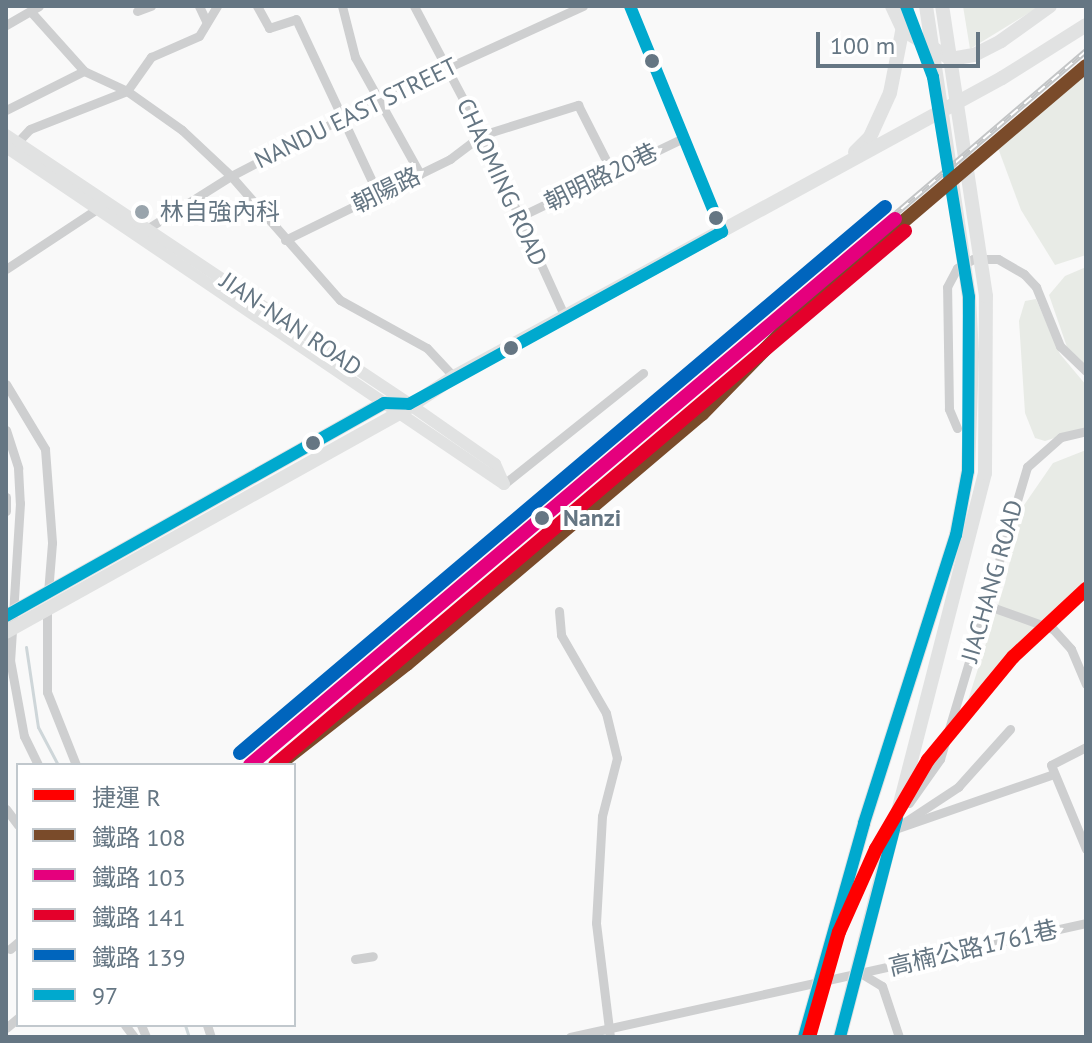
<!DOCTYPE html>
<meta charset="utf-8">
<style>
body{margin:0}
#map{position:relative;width:1092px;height:1043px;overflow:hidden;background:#f9f9f9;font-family:"PT Sans","Noto Sans TC",sans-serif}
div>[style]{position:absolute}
.green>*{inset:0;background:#e8ebe6}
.stream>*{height:3px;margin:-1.5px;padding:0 1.5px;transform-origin:1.5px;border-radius:1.5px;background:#ced6d9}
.street>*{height:9px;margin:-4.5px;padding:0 4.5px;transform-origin:4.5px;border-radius:4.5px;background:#cecfd0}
.secondary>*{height:12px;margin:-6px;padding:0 6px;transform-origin:6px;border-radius:6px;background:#e1e2e2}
.primary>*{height:14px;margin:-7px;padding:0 7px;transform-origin:7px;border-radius:7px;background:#e1e2e2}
.rail>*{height:6px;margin-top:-3px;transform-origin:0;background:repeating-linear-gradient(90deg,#fff 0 9px,#c3c5c6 0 18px);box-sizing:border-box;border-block:2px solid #c3c5c6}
.bus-1>*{height:12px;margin:-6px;padding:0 6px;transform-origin:6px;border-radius:6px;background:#00a9ce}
.rail-1>*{height:14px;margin:-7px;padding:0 7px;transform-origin:7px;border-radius:7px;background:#7a4b2a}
.rail-2>*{height:14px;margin:-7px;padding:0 7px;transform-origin:7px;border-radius:7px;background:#e5007d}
.rail-3>*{height:14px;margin:-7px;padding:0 7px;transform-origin:7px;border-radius:7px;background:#e4002b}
.rail-4>*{height:14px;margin:-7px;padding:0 7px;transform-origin:7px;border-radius:7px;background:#0065bd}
.metro-1>*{height:14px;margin:-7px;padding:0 7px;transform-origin:7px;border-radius:7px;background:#f00}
.dots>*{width:22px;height:22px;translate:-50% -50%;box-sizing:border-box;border:4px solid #fff;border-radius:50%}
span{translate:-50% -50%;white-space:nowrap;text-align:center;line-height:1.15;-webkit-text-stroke:8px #fff;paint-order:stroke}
.street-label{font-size:24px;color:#657683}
.poi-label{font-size:24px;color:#657683}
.left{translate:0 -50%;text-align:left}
.stop-label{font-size:24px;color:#657683;font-weight:700}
.frame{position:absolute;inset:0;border:8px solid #657683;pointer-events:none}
.legend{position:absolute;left:16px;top:763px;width:280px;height:264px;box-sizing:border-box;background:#fff;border:2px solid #c1c8cd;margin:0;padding:10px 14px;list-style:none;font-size:24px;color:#657683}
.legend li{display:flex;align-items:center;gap:16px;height:40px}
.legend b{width:40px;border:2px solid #c1c8cd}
.scale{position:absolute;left:816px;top:32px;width:164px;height:36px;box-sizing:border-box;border:4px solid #657683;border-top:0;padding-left:10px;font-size:24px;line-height:28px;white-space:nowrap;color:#657683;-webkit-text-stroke:6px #fff;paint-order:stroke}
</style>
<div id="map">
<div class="green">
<i style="clip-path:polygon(963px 6px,1040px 6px,970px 49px)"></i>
<i style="clip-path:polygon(1086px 75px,1086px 255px,1055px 265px,1021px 210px,998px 148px)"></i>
<i style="clip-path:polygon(1086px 267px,1086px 366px,1067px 347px,1049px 295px,1065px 276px)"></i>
<i style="clip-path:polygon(1036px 299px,1060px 354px,1086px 385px,1086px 428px,1045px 441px,1035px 438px,1025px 413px,1019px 321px,1025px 301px)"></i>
<i style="clip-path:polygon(1086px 450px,1086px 584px,1024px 642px,964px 713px,1005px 583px,1022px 508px,1053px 463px)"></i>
</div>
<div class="stream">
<i style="left:26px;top:647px;width:81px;rotate:81.5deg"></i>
<i style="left:38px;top:727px;width:43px;rotate:62.2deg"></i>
<i style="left:185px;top:1025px;width:13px;rotate:72deg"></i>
</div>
<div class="street">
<i style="left:199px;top:6px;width:17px;rotate:65deg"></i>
<i style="left:257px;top:6px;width:25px;rotate:61deg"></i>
<i style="left:269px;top:28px;width:28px;rotate:-18deg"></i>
<i style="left:296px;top:19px;width:193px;rotate:64.9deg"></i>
<i style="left:342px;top:6px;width:53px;rotate:75.7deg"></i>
<i style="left:355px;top:57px;width:134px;rotate:60.9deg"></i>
<i style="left:414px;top:6px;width:146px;rotate:62.2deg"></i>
<i style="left:482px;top:135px;width:200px;rotate:65.5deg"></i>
<i style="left:630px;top:6px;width:244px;rotate:67.8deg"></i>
<i style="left:137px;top:11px;width:15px;rotate:-20deg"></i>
<i style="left:32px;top:13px;width:78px;rotate:48.1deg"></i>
<i style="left:84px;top:71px;width:47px;rotate:24.9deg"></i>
<i style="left:127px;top:91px;width:67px;rotate:35.3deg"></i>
<i style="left:182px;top:130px;width:67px;rotate:43.2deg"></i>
<i style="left:231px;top:176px;width:165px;rotate:48.7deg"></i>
<i style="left:340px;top:300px;width:99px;rotate:28.9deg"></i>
<i style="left:427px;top:348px;width:40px;rotate:47deg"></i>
<i style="left:6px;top:25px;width:38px;rotate:-30deg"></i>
<i style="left:6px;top:110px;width:87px;rotate:-26.6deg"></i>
<i style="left:14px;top:146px;width:23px;rotate:-47deg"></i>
<i style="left:30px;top:129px;width:104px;rotate:-21.4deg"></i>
<i style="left:127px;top:91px;width:42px;rotate:-54.8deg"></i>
<i style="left:151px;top:57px;width:52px;rotate:-23.6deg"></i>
<i style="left:199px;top:36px;width:35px;rotate:-59deg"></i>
<i style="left:519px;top:217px;width:182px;rotate:-25.7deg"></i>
<i style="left:142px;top:232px;width:105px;rotate:-32.2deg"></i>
<i style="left:231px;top:176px;width:169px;rotate:-27.5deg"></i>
<i style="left:381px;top:98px;width:222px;rotate:-24.5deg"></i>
<i style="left:285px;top:240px;width:184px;rotate:-26.1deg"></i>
<i style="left:450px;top:159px;width:40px;rotate:-37deg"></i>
<i style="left:482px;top:135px;width:101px;rotate:-17.4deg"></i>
<i style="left:578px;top:105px;width:75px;rotate:63.1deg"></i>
<i style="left:6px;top:269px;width:113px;rotate:-33.4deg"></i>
<i style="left:6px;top:384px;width:76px;rotate:59deg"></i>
<i style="left:45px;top:449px;width:94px;rotate:85.7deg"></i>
<i style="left:52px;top:543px;width:50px;rotate:94.6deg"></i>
<i style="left:957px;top:428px;width:21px;rotate:-113deg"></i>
<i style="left:949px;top:409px;width:122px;rotate:-90.9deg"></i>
<i style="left:947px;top:287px;width:21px;rotate:-62deg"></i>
<i style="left:957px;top:268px;width:18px;rotate:-29deg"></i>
<i style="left:973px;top:259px;width:25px"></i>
<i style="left:998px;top:259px;width:30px;rotate:30deg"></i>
<i style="left:1024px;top:274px;width:18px;rotate:47deg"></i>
<i style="left:1036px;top:287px;width:64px;rotate:67.9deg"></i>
<i style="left:1060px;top:346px;width:36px;rotate:44deg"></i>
<i style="left:6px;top:430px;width:40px;rotate:72deg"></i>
<i style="left:18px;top:468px;width:35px;rotate:87deg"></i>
<i style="left:20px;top:503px;width:157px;rotate:93.6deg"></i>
<i style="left:10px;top:660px;width:77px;rotate:79.6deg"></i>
<i style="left:24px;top:736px;width:32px;rotate:64deg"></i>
<i style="left:504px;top:484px;width:178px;rotate:-38.6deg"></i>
<i style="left:6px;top:497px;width:14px;rotate:90deg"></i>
<i style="left:986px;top:605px;width:71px;rotate:19.7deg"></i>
<i style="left:1053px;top:629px;width:27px;rotate:48deg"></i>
<i style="left:1071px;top:649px;width:38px;rotate:67deg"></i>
<i style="left:47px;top:608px;width:84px;rotate:90deg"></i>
<i style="left:47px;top:692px;width:79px;rotate:68.3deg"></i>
<i style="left:559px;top:611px;width:24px;rotate:85deg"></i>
<i style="left:561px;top:635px;width:90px;rotate:60deg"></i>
<i style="left:606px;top:713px;width:46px;rotate:76.3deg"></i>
<i style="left:617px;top:758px;width:60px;rotate:104.5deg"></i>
<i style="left:602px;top:816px;width:107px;rotate:93.2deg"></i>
<i style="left:596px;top:923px;width:115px;rotate:83deg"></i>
<i style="left:1086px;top:747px;width:39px;rotate:153deg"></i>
<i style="left:1051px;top:765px;width:91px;rotate:67.4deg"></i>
<i style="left:909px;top:803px;width:54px;rotate:-54.8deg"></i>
<i style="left:940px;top:759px;width:305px;rotate:-73.4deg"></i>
<i style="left:1027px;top:467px;width:45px;rotate:-41.4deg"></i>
<i style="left:1061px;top:437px;width:26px;rotate:-13deg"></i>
<i style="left:6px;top:809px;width:20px;rotate:53deg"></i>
<i style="left:905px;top:822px;width:64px;rotate:-33.4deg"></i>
<i style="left:958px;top:787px;width:78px;rotate:-48.1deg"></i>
<i style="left:895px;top:829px;width:168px;rotate:-19.1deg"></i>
<i style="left:10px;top:949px;width:11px;rotate:-41deg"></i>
<i style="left:355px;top:959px;width:18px;rotate:-9deg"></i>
<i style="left:862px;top:974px;width:23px;rotate:31deg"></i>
<i style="left:882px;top:986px;width:54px;rotate:71.6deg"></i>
<i style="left:125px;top:1025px;width:15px;rotate:53deg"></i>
<i style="left:141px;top:1025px;width:13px;rotate:67deg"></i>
<i style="left:207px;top:1025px;width:13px;rotate:72deg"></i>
<i style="left:6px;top:1028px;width:16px;rotate:-40deg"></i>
<i style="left:570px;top:1037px;width:528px;rotate:-12.46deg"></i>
</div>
<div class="secondary">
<i style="left:6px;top:135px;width:485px;rotate:33.7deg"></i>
<i style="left:409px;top:404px;width:105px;rotate:34.9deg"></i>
<i style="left:495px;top:464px;width:22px;rotate:66deg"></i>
<i style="left:6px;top:147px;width:601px;rotate:34.09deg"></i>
</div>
<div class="primary">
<i style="left:892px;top:6px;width:26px;rotate:65deg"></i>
<i style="left:903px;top:30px;width:56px;rotate:31.1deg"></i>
<i style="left:951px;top:59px;width:23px;rotate:-10deg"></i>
<i style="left:974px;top:55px;width:30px;rotate:-27deg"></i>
<i style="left:1001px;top:41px;width:60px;rotate:-35.5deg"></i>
<i style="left:855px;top:152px;width:21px;rotate:-45deg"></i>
<i style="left:870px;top:137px;width:48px;rotate:-65.6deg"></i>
<i style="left:890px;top:93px;width:89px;rotate:-78.9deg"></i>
<i style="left:6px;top:616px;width:434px;rotate:-29.4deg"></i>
<i style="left:384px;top:403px;width:25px;rotate:2deg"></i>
<i style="left:6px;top:632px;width:451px;rotate:-29.1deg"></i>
<i style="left:400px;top:413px;width:65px;rotate:-33.7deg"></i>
<i style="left:454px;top:377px;width:624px;rotate:-28.62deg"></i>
<i style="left:1002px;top:78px;width:99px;rotate:-32.2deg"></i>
<i style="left:804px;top:1037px;width:222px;rotate:-74.3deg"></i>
<i style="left:864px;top:823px;width:302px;rotate:-72.3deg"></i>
<i style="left:956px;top:535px;width:65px;rotate:-79.4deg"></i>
<i style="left:968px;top:471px;width:117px;rotate:-88deg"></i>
<i style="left:972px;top:354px;width:57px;rotate:-93deg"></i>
<i style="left:969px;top:297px;width:294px;rotate:-98.4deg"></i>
<i style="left:840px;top:1037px;width:582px;rotate:-75.58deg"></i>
<i style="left:985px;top:473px;width:177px;rotate:-89.7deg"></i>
<i style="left:986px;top:296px;width:293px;rotate:-98.6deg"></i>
</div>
<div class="rail">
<i style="left:272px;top:747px;width:1071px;rotate:-40.53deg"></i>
</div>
<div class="bus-1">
<i style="left:630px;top:6px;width:244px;rotate:67.8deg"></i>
<i style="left:6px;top:616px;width:434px;rotate:-29.4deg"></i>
<i style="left:384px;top:403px;width:25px;rotate:2deg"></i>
<i style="left:409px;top:404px;width:357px;rotate:-28.8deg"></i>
<i style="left:804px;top:1037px;width:222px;rotate:-74.3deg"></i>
<i style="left:864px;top:823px;width:302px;rotate:-72.3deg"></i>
<i style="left:956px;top:535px;width:65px;rotate:-79.4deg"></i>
<i style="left:968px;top:471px;width:174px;rotate:-89.7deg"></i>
<i style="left:969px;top:297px;width:223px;rotate:-99.3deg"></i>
<i style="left:933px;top:77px;width:76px;rotate:-110.8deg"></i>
<i style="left:840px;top:1037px;width:226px;rotate:-75.4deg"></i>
</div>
<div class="rail-1">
<i style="left:278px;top:765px;width:164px;rotate:-38.1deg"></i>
<i style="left:407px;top:664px;width:387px;rotate:-40.3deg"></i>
<i style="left:702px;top:414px;width:175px;rotate:-45.7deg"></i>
<i style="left:824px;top:289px;width:344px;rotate:-40.4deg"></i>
</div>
<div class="rail-2">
<i style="left:250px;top:765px;width:845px;rotate:-40.25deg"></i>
</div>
<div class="rail-3">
<i style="left:275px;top:765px;width:826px;rotate:-40.29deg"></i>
</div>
<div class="rail-4">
<i style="left:240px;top:753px;width:845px;rotate:-40.25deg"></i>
</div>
<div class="metro-1">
<i style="left:809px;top:1037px;width:109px;rotate:-74.1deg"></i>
<i style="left:839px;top:932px;width:91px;rotate:-66deg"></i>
<i style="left:876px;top:849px;width:103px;rotate:-59.7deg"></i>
<i style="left:928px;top:760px;width:134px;rotate:-50.5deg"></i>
<i style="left:1013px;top:657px;width:100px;rotate:-43deg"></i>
</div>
<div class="dots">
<i style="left:652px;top:61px;background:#657683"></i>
<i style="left:142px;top:212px;background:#99a4ac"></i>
<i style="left:716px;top:218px;background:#657683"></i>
<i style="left:511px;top:348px;background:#657683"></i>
<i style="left:313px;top:443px;background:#657683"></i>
<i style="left:542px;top:518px;background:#657683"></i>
</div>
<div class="street-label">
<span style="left:356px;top:113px;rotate:-26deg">NANDU EAST STREET</span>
<span style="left:601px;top:177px;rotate:-26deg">朝明路20巷</span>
<span style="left:502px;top:182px;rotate:65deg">CHAOMING ROAD</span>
<span style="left:386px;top:190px;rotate:-26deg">朝陽路</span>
<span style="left:291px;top:324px;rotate:34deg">JIAN-NAN ROAD</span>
<span style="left:992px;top:581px;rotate:-74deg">JIACHANG ROAD</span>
<span style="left:973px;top:948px;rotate:-13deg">高楠公路1761巷</span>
</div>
<div class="poi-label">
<span class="left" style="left:160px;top:212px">林自強內科</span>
</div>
<div class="stop-label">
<span class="left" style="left:563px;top:518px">Nanzi</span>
</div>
<div class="frame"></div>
<ul class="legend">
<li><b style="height:10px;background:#f00"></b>捷運 R</li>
<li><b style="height:10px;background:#7a4b2a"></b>鐵路 108</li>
<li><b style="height:10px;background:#e5007d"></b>鐵路 103</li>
<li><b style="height:10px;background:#e4002b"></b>鐵路 141</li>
<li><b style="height:10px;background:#0065bd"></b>鐵路 139</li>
<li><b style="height:10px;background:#00a9ce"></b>97</li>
</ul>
<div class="scale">100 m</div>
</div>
